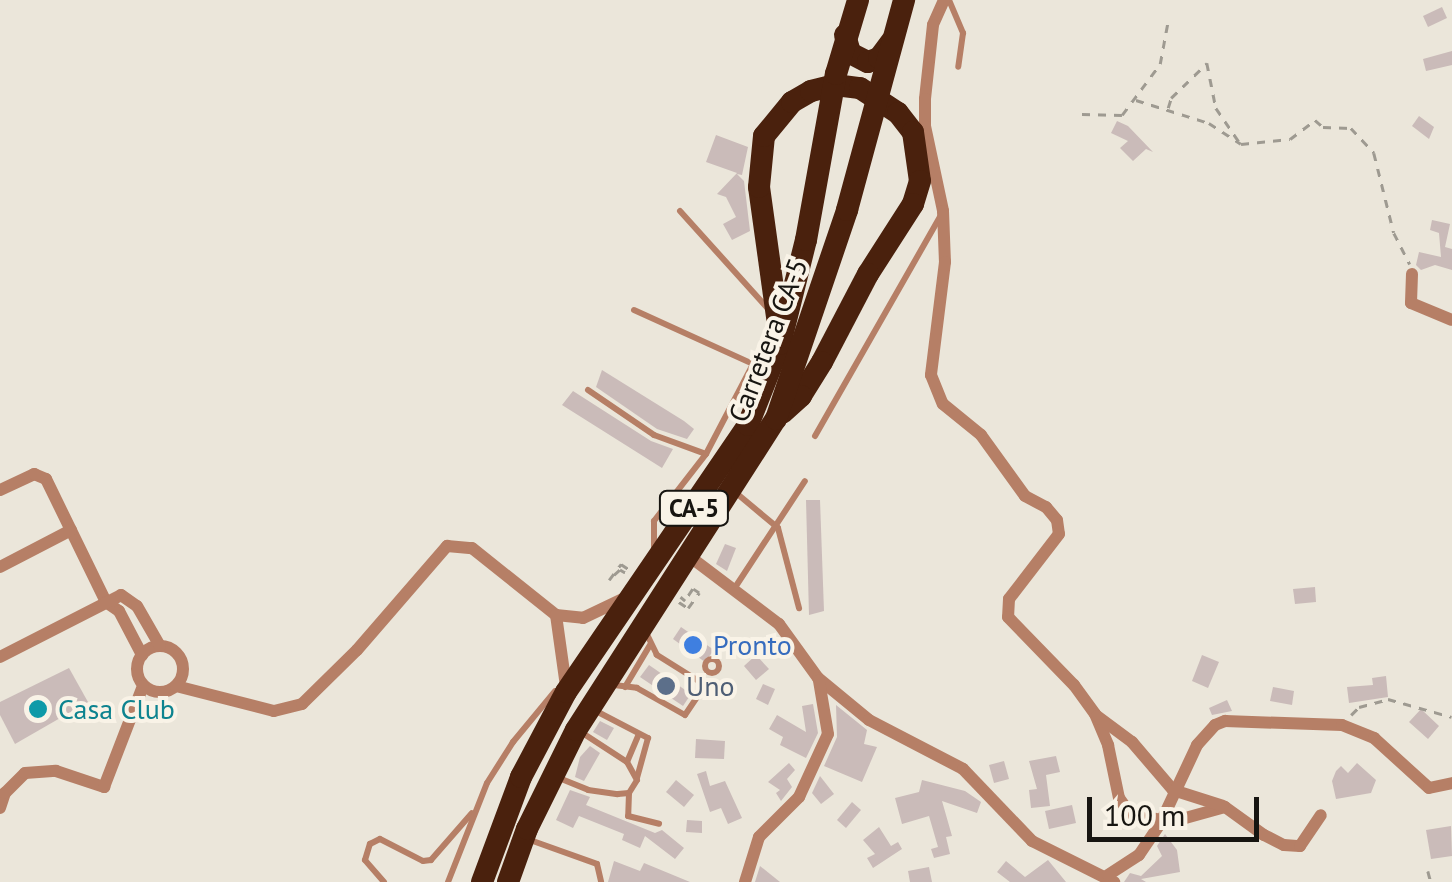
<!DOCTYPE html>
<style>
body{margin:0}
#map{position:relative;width:1452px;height:882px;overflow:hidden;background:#ebe6da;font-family:"PT Sans",sans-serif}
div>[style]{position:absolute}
.building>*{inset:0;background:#cabbb9}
.path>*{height:2.5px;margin-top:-1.25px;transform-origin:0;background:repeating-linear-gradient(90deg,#9e9a91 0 8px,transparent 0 16px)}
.lane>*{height:6px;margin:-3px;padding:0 3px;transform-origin:3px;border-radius:3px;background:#b67f66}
.lane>.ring{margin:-3px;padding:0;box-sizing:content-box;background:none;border:6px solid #b67f66;border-radius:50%}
.street>*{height:12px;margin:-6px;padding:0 6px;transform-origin:6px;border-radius:6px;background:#b67f66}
.street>.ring{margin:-6px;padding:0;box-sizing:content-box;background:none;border:12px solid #b67f66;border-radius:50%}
.highway>*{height:22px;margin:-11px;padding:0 11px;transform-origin:11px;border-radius:11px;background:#4a210d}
.dots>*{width:28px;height:28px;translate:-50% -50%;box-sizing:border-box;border:5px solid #f9f3e7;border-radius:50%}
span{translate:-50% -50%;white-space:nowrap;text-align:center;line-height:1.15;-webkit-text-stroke:8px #f9f3e7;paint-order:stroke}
.shield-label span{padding:2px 8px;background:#f9f3e7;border:2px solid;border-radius:8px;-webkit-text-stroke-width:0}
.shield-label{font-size:25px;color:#171511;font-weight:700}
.street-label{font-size:28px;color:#171511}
.shop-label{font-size:28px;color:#366cbe}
.left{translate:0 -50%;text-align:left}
.service-label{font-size:28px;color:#4e5e75}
.culture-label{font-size:28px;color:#0d838f}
.scale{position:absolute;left:1087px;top:797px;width:172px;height:45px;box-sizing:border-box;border:5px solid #171511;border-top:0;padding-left:12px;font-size:30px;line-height:35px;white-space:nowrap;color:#171511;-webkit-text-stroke:8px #f9f3e7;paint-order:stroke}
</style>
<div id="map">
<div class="building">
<i style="clip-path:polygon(1442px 7px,1447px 18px,1428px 27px,1423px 16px)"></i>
<i style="clip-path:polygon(1452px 51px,1452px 65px,1426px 71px,1423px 59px)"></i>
<i style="clip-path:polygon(1419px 116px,1434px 127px,1429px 139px,1412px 126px)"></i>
<i style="clip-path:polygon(1117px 121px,1128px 126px,1153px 152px,1146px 149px,1133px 161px,1120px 148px,1128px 141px,1111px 133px)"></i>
<i style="clip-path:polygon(716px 135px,748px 147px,742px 175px,737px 174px,744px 181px,750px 231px,732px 240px,723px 224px,736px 217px,726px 197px,717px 194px,737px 173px,706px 162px)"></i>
<i style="clip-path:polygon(1432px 220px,1450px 224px,1445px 247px,1452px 249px,1452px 270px,1435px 265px,1421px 270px,1416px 265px,1419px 252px,1441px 257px,1439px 233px,1430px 230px)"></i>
<i style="clip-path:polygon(602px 370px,684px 421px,694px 429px,687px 439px,657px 429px,596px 387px)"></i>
<i style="clip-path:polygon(573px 391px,651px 441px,673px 449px,662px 468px,562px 405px)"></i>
<i style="clip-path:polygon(806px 500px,820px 500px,824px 611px,809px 615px)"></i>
<i style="clip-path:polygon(725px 544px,736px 548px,727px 571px,716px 564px)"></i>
<i style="clip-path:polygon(1315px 587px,1316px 602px,1295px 604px,1293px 589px)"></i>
<i style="clip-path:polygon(681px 627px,714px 650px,705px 662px,673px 639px)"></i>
<i style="clip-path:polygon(756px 655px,769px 669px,756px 680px,744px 666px)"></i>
<i style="clip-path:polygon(1202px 655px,1219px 662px,1208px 688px,1192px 681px)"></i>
<i style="clip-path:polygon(649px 665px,691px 694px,683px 706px,640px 677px)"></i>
<i style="clip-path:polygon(69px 668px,88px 702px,15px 744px,0 715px,0 702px)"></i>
<i style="clip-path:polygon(1386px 676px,1388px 697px,1349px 703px,1347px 687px,1373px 685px,1372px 678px)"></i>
<i style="clip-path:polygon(763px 684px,775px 689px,768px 705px,756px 699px)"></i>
<i style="clip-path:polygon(1273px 687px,1294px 691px,1292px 705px,1270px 701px)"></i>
<i style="clip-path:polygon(1227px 700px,1232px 711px,1212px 715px,1209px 708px)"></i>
<i style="clip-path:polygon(813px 704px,818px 733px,806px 758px,780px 745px,783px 737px,769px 729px,777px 715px,806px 732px,802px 706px)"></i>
<i style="clip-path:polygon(836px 705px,867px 730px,864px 744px,877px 747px,862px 782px,824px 766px,837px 737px)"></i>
<i style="clip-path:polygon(1421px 709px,1439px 726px,1428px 739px,1409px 722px)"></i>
<i style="clip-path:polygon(600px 721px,614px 728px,607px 740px,593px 732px)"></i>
<i style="clip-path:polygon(696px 739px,725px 741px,724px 759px,695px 758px)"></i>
<i style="clip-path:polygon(590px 746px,600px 753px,584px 781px,575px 777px,580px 757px)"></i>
<i style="clip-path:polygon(1056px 756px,1060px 772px,1046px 775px,1050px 806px,1031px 808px,1029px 790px,1037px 789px,1029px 761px)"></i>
<i style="clip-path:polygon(1004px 761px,1009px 779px,994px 783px,989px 765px)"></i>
<i style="clip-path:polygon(789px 763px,795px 770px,787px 779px,792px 787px,781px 801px,776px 793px,780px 790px,768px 782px)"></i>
<i style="clip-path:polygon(1357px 763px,1376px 780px,1371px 793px,1336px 799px,1332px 781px,1336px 771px,1341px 766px,1348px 773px)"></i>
<i style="clip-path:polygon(706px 771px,710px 786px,725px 781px,742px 818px,728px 824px,721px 808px,710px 812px,697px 774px)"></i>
<i style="clip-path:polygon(820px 776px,834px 794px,821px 804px,812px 793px)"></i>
<i style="clip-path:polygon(676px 780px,694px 795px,684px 807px,666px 792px)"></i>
<i style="clip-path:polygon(922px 780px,965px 791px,981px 802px,977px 813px,942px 801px,952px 836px,946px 837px,950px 854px,934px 858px,931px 849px,938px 847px,929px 816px,902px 824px,895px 798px,919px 792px)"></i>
<i style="clip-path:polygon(570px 790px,590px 797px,586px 805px,655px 833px,662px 830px,684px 848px,675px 859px,645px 836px,640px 848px,622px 840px,624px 834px,579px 816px,573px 828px,556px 820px)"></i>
<i style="clip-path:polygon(852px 802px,861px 810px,846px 828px,837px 820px)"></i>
<i style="clip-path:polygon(1072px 805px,1076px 823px,1049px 829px,1045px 811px)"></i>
<i style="clip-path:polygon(687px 820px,702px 821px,702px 833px,686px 832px)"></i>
<i style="clip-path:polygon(1451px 826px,1452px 856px,1431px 859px,1426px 830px)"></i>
<i style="clip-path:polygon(879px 827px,891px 846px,898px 842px,902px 849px,873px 868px,867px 858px,875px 854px,863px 840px)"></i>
<i style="clip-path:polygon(1165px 834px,1177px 850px,1180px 872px,1141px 879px,1146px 882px,1124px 882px,1130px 873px,1141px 876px,1162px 856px,1157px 846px)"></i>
<i style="clip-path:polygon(1048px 860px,1066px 882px,1010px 882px,997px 872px,1006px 861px,1025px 877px)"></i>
<i style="clip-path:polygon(614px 861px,640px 871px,644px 863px,690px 882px,608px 882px)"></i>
<i style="clip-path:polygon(760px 866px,780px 882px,755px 882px)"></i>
<i style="clip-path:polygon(929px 867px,932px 882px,910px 882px,908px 871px)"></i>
</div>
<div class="path">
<i style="left:1136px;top:100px;width:77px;rotate:17.5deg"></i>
<i style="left:1209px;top:123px;width:38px;rotate:33deg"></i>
<i style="left:1241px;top:144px;width:49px;rotate:-5.8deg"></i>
<i style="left:1290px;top:139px;width:31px;rotate:-37deg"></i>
<i style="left:1315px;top:120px;width:11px;rotate:41deg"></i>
<i style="left:1323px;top:127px;width:28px;rotate:2deg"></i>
<i style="left:1351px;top:128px;width:34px;rotate:47deg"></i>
<i style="left:1374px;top:153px;width:82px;rotate:76deg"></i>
<i style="left:1394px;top:233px;width:35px;rotate:63deg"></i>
<i style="left:1168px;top:108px;width:10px;rotate:-73deg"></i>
<i style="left:1171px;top:98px;width:50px;rotate:-44.2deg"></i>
<i style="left:1207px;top:63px;width:46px;rotate:78.7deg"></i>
<i style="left:1216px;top:108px;width:42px;rotate:55.6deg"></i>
<i style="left:1082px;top:114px;width:40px;rotate:1.4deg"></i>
<i style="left:1122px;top:115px;width:64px;rotate:-53.3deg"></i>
<i style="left:1160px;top:64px;width:44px;rotate:-79.5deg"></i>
<i style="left:625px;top:573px;width:6px;rotate:-149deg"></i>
<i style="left:620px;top:570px;width:15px;rotate:138deg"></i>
<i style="left:609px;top:580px;width:20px;rotate:-53deg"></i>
<i style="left:621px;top:564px;width:11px;rotate:34deg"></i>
<i style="left:679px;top:602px;width:11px;rotate:34deg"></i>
<i style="left:688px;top:608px;width:19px;rotate:-54deg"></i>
<i style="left:699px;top:593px;width:7px;rotate:-146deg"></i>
<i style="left:693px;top:589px;width:14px;rotate:124deg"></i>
<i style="left:685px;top:601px;width:6px;rotate:-141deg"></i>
<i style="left:1351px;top:715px;width:11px;rotate:-45deg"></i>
<i style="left:1359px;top:707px;width:30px;rotate:-15deg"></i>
<i style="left:1388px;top:699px;width:66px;rotate:15.7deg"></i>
<i style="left:1428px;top:871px;width:11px;rotate:75deg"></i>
</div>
<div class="lane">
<i style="left:949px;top:0;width:36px;rotate:67deg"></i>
<i style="left:963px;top:33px;width:34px;rotate:98deg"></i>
<i style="left:680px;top:211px;width:135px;rotate:48deg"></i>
<i style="left:634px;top:310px;width:131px;rotate:24.4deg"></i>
<i style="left:588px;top:390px;width:80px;rotate:34.3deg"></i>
<i style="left:654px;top:435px;width:55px;rotate:20.1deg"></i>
<i style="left:815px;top:436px;width:252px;rotate:-60.3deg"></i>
<i style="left:735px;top:492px;width:56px;rotate:39.9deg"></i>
<i style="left:778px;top:528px;width:83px;rotate:75.3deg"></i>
<i style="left:654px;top:549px;width:28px;rotate:-90deg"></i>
<i style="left:654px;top:521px;width:85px;rotate:-52.2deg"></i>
<i style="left:706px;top:454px;width:102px;rotate:-62.4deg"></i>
<i style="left:753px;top:364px;width:17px;rotate:-36deg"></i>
<i style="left:734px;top:589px;width:129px;rotate:-56.7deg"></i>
<i class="ring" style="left:705px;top:659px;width:8px;height:8px"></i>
<i style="left:614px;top:685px;width:23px;rotate:7deg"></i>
<i style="left:637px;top:688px;width:55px;rotate:29.4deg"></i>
<i style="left:685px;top:715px;width:36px;rotate:-56deg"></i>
<i style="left:705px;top:685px;width:57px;rotate:-148deg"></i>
<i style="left:657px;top:655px;width:25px;rotate:-116deg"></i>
<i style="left:625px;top:687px;width:49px;rotate:-59.2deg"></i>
<i style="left:594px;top:710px;width:61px;rotate:27.4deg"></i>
<i style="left:648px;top:738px;width:41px;rotate:105.4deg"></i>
<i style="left:627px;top:762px;width:30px;rotate:-67deg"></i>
<i style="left:559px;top:778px;width:31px;rotate:22deg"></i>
<i style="left:588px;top:790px;width:30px;rotate:8deg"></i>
<i style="left:618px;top:794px;width:11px;rotate:-5deg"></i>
<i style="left:629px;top:793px;width:15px;rotate:-58deg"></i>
<i style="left:637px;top:780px;width:21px;rotate:-119deg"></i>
<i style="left:627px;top:762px;width:55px;rotate:-146.9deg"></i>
<i style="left:629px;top:793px;width:23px;rotate:92deg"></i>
<i style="left:628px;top:816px;width:32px;rotate:14deg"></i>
<i style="left:530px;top:840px;width:71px;rotate:19.7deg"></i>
<i style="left:597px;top:864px;width:18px;rotate:77deg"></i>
<i style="left:384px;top:882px;width:29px;rotate:-131deg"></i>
<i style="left:365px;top:860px;width:17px;rotate:-73deg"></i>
<i style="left:370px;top:844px;width:11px;rotate:-27deg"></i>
<i style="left:380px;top:839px;width:48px;rotate:27.1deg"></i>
<i style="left:423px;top:861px;width:8px;rotate:-7deg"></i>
<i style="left:431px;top:860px;width:62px;rotate:-48.9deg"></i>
<i style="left:448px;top:882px;width:106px;rotate:-68.5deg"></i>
<i style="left:487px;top:783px;width:49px;rotate:-57.6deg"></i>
<i style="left:513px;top:742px;width:66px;rotate:-50.5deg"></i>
</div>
<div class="street">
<i style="left:944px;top:0;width:27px;rotate:114deg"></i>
<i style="left:933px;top:25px;width:74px;rotate:96.2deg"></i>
<i style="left:925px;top:99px;width:27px;rotate:90deg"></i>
<i style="left:925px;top:126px;width:87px;rotate:78deg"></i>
<i style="left:943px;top:211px;width:51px;rotate:87.8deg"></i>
<i style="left:945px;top:262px;width:114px;rotate:97.1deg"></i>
<i style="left:931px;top:375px;width:31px;rotate:68deg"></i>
<i style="left:943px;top:404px;width:49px;rotate:39.2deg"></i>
<i style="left:981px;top:435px;width:75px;rotate:54.2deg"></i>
<i style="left:1025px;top:496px;width:24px;rotate:28deg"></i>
<i style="left:1046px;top:507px;width:17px;rotate:50deg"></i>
<i style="left:1057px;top:520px;width:14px;rotate:82deg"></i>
<i style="left:1059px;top:534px;width:82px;rotate:127.6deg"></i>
<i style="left:1009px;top:599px;width:18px;rotate:93deg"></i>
<i style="left:1008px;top:617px;width:95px;rotate:45.9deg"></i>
<i style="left:1074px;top:685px;width:36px;rotate:54deg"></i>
<i style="left:1095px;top:714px;width:34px;rotate:67deg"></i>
<i style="left:1108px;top:745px;width:54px;rotate:78.3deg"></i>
<i style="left:1119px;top:798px;width:19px;rotate:55deg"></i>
<i style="left:1130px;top:814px;width:42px;rotate:11deg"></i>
<i style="left:1171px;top:822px;width:56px;rotate:-15.5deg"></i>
<i style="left:1225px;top:807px;width:48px;rotate:35.7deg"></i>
<i style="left:1264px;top:835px;width:22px;rotate:27deg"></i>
<i style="left:1284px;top:845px;width:16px;rotate:4deg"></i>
<i style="left:1300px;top:846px;width:37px;rotate:-56deg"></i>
<i style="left:1412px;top:274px;width:29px;rotate:92deg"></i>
<i style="left:1411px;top:303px;width:44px;rotate:22.5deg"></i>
<i style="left:0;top:490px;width:38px;rotate:-25deg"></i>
<i style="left:34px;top:474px;width:13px;rotate:23deg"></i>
<i style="left:46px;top:479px;width:137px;rotate:64deg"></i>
<i style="left:106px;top:602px;width:16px;rotate:35deg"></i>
<i style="left:119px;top:611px;width:50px;rotate:62.4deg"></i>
<i style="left:689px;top:556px;width:113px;rotate:37.1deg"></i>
<i style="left:779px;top:624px;width:67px;rotate:54.2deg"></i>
<i style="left:818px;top:678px;width:66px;rotate:39.5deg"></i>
<i style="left:869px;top:720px;width:106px;rotate:27.5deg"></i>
<i style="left:963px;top:769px;width:100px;rotate:46.2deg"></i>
<i style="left:1032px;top:841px;width:92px;rotate:26.6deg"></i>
<i style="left:0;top:567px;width:80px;rotate:-27.5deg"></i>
<i style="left:556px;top:615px;width:72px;rotate:82deg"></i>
<i class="ring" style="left:137px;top:646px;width:34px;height:34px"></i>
<i style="left:0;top:657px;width:136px;rotate:-27.1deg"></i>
<i style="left:121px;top:595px;width:19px;rotate:35deg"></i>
<i style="left:137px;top:606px;width:46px;rotate:60.1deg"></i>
<i style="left:176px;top:686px;width:101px;rotate:14.3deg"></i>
<i style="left:274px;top:711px;width:29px;rotate:-14deg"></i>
<i style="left:302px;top:704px;width:77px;rotate:-44.5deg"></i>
<i style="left:357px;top:650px;width:138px;rotate:-49.1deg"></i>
<i style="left:447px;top:546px;width:25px;rotate:5deg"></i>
<i style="left:472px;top:548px;width:107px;rotate:38.6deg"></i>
<i style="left:556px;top:615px;width:27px;rotate:6deg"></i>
<i style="left:583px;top:618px;width:47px;rotate:-25.5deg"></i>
<i style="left:1097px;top:716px;width:44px;rotate:36.6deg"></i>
<i style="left:1132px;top:742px;width:63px;rotate:49.5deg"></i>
<i style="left:1173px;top:790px;width:52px;rotate:17.7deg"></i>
<i style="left:0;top:808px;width:16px;rotate:-72deg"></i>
<i style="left:5px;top:793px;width:28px;rotate:-45deg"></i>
<i style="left:25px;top:773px;width:31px;rotate:-4deg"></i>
<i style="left:56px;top:771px;width:51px;rotate:18.4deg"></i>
<i style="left:104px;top:787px;width:108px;rotate:-68.9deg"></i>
<i style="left:1108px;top:875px;width:37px;rotate:-33deg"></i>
<i style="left:1139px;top:855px;width:40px;rotate:-56deg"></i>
<i style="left:1161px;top:822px;width:85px;rotate:-64.9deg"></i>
<i style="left:1197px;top:745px;width:27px;rotate:-48deg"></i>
<i style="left:1215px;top:725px;width:11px;rotate:-22deg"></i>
<i style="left:1225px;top:721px;width:117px;rotate:2deg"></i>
<i style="left:1342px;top:725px;width:35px;rotate:22deg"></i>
<i style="left:1374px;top:738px;width:74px;rotate:42.3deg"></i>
<i style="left:1429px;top:788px;width:24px;rotate:-12deg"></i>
<i style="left:745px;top:882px;width:47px;rotate:-72.7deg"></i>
<i style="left:759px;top:837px;width:57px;rotate:-45deg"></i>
<i style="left:799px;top:797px;width:69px;rotate:-65.3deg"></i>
<i style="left:828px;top:734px;width:54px;rotate:-99.6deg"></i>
</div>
<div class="highway">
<i style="left:845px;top:35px;width:19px;rotate:74deg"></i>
<i style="left:850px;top:53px;width:20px;rotate:27deg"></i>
<i style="left:868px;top:62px;width:12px;rotate:-20deg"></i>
<i style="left:879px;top:58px;width:21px;rotate:-53deg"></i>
<i style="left:778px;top:324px;width:138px;rotate:-97.9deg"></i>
<i style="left:759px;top:187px;width:51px;rotate:-84.4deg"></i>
<i style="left:764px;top:136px;width:44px;rotate:-50.5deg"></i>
<i style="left:792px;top:102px;width:22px;rotate:-30deg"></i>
<i style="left:811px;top:91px;width:25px;rotate:-14deg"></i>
<i style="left:835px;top:85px;width:25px;rotate:7deg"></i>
<i style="left:860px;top:88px;width:45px;rotate:33.3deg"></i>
<i style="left:898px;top:113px;width:24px;rotate:52deg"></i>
<i style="left:913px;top:132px;width:49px;rotate:81.9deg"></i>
<i style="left:920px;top:181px;width:24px;rotate:107deg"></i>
<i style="left:913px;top:204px;width:83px;rotate:122.7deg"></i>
<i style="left:868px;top:274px;width:99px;rotate:117.6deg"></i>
<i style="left:822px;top:362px;width:40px;rotate:122deg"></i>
<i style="left:801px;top:396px;width:25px;rotate:138deg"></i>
<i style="left:482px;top:882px;width:112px;rotate:-69.6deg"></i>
<i style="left:521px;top:777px;width:96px;rotate:-62.1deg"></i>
<i style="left:566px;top:692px;width:323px;rotate:-55.7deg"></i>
<i style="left:748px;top:425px;width:87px;rotate:-68.4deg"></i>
<i style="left:780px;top:344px;width:107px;rotate:-76deg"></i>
<i style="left:806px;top:240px;width:169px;rotate:-79.8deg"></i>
<i style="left:836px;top:74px;width:77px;rotate:-73.4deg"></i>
<i style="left:508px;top:882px;width:56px;rotate:-70.3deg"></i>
<i style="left:527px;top:829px;width:110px;rotate:-63.7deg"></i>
<i style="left:576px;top:730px;width:370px;rotate:-57.3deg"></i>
<i style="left:776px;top:419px;width:221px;rotate:-71.2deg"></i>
<i style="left:847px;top:210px;width:218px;rotate:-74.8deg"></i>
</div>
<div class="dots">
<i style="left:693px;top:645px;background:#3f7fe0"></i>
<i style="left:666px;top:686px;background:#5c6f8a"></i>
<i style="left:38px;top:709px;background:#0f9aa8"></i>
</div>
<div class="shield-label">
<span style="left:694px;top:508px">CA-5</span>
</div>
<div class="street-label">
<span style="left:768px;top:340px;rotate:-69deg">Carretera CA-5</span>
</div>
<div class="shop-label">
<span class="left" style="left:713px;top:645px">Pronto</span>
</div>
<div class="service-label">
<span class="left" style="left:686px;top:686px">Uno</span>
</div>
<div class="culture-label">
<span class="left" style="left:58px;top:709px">Casa Club</span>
</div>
<div class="scale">100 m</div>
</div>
